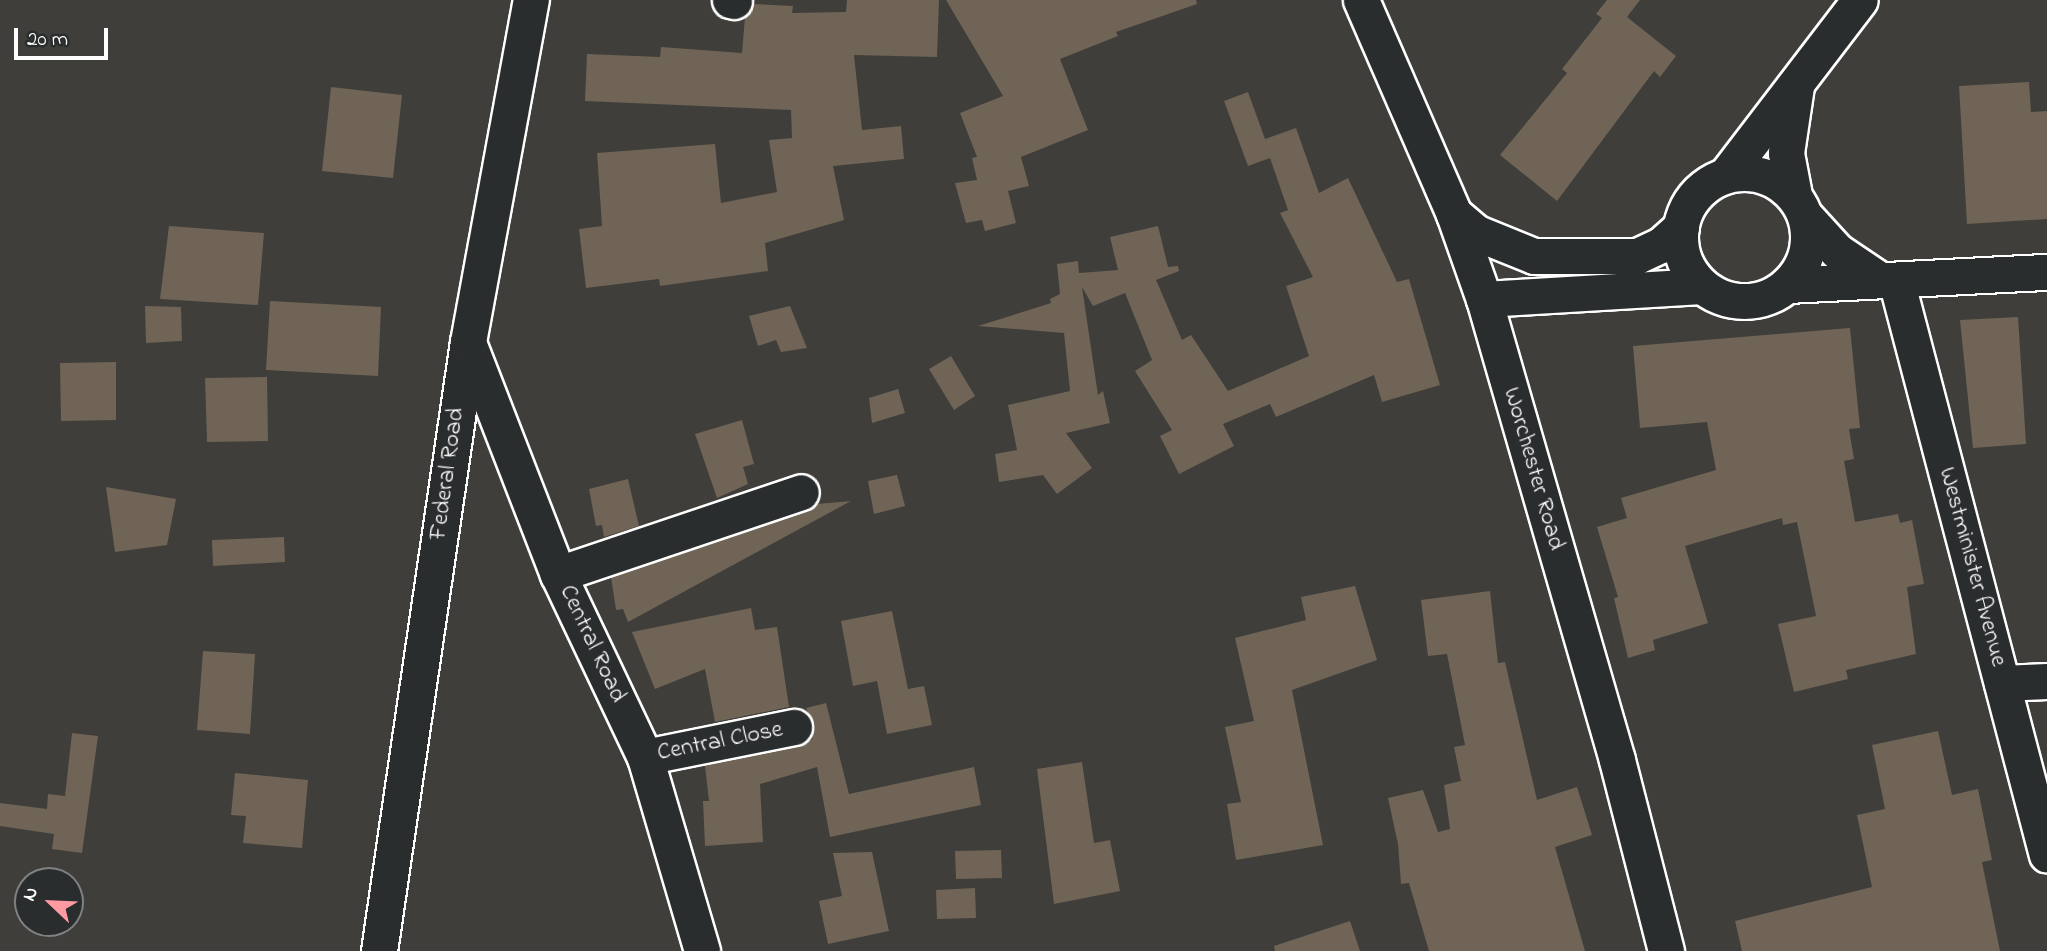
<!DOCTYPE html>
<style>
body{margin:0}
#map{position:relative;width:2047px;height:951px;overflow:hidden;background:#3f3e3a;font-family:"Indie Flower",sans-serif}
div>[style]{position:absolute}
.building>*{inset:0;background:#6f6456}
.roads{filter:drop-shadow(2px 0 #fff) drop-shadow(-2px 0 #fff) drop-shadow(0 2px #fff) drop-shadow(0 -2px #fff)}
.minor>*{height:35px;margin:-17.5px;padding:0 17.5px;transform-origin:17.5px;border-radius:17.5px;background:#2a2d2e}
.minor>.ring{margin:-17.5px;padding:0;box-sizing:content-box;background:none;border:35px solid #2a2d2e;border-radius:50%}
span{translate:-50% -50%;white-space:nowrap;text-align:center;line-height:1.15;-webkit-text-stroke:5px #2a2d2e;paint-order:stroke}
.street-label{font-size:24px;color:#fff}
.north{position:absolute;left:14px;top:867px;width:70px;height:70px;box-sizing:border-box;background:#2a2d2e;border:2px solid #7f8182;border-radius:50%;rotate:293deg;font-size:19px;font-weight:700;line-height:28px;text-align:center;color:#fff}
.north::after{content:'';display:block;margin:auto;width:24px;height:32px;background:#ff9aa2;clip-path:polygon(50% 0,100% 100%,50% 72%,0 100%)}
.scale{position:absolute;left:14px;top:28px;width:94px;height:32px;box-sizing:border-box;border:4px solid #fff;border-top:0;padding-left:9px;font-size:21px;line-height:24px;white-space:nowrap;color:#fff;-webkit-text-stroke:5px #2a2d2e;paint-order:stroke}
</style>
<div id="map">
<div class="building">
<i style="clip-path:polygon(847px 0,939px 0,937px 57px,854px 55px,862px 130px,901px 126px,904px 159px,833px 166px,844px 220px,765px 243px,768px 271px,660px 286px,659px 279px,586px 288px,579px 229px,602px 226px,597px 153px,715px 144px,721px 203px,777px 192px,769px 140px,792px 138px,791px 110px,585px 101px,587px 54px,660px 57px,661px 47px,742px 53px,745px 17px,754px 4px,793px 6px,792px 13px,846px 12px)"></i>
<i style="clip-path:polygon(946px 0,1196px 0,1197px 4px,1116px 32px,1118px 36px,1060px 59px,1088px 130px,1021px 157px,1029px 186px,1008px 191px,1016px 223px,985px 231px,982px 220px,966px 223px,955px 183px,977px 180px,972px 158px,977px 157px,960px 113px,1003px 96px)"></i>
<i style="clip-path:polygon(1607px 0,1640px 0,1627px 17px,1676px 56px,1660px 77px,1654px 71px,1557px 201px,1500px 155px,1567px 73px,1562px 69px,1602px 18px,1596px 14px)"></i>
<i style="clip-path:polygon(2029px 82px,2031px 112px,2047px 111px,2047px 219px,1967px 224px,1959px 86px)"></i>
<i style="clip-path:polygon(331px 87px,402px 95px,393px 178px,322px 171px)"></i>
<i style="clip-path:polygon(1248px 92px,1265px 139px,1296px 128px,1319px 193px,1348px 178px,1397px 282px,1409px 279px,1440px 385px,1382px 402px,1374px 375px,1276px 417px,1270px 404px,1223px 424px,1234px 446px,1179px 474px,1160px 436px,1172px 430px,1135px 371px,1152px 360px,1125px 293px,1093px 306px,1082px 287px,1098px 395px,1103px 391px,1110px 423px,1066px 433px,1092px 468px,1057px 494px,1043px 475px,999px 482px,995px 454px,1017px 450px,1008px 405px,1070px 391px,1064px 333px,978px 326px,1051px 303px,1050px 299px,1060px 294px,1057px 264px,1078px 261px,1079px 273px,1118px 270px,1110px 237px,1158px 226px,1168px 267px,1178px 266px,1179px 271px,1156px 280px,1182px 340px,1191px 335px,1228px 391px,1309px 356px,1286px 286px,1313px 277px,1280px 213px,1288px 210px,1270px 158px,1248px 166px,1224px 101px)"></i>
<i style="clip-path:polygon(169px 226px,264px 233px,258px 305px,160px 299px)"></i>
<i style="clip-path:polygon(270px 301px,381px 307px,378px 376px,266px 370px)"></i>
<i style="clip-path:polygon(145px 306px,181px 307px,182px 341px,146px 343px)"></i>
<i style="clip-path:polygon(790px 306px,807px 348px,781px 352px,776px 340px,758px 346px,749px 316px)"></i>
<i style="clip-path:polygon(2018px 317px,2026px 444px,1973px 448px,1960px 320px)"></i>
<i style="clip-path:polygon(1850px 328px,1860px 428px,1849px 429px,1854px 459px,1844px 461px,1855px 522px,1898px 514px,1900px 523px,1912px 520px,1924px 584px,1907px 587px,1916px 654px,1846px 670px,1848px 679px,1794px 692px,1778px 624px,1816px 616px,1797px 522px,1783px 525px,1782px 518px,1685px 546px,1708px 623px,1653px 640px,1655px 650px,1628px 658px,1614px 598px,1618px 597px,1597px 527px,1627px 518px,1621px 498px,1716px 470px,1707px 422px,1640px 428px,1633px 346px)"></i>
<i style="clip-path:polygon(951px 356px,975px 396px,954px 410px,929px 369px)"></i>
<i style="clip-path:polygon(116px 362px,116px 420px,61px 421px,60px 363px)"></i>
<i style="clip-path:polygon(267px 377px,268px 441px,207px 442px,205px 378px)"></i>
<i style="clip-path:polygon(898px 389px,905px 413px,872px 423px,869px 398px)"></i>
<i style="clip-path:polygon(742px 420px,754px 464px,743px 467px,748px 484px,717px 498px,695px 434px)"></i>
<i style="clip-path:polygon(897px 475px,905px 506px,874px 514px,868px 481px)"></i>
<i style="clip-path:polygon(628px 479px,639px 526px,604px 537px,602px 525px,596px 526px,589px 489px)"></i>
<i style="clip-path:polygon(106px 487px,176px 499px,167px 545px,115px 552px)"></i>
<i style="clip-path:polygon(851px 501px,628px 622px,623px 609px,616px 610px,611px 577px,807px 511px,817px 504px)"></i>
<i style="clip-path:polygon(284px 537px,285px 562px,213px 566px,212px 540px)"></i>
<i style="clip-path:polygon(1355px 586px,1377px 660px,1292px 690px,1323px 845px,1236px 860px,1227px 804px,1241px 802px,1225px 727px,1254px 721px,1235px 638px,1306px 620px,1301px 597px)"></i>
<i style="clip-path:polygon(1490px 591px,1498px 663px,1505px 662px,1537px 800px,1577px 787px,1592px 835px,1555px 847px,1585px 951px,1429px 951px,1409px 883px,1401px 884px,1398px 844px,1388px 798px,1423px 790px,1438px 832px,1450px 829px,1444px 785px,1461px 781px,1454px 747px,1465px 745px,1447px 654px,1428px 656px,1421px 600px)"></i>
<i style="clip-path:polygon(751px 608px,755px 630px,777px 627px,789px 707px,715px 722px,705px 669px,655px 689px,632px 632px)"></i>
<i style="clip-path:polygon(892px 611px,908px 689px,924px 686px,932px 725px,887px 734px,877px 681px,853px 686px,841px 621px)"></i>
<i style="clip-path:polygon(203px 651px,255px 654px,250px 734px,197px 730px)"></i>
<i style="clip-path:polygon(826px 703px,849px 794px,974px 767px,981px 805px,830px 837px,817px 767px,760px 784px,763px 842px,705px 846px,703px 801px,709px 801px,705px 766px,812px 740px,814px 724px,806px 708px)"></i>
<i style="clip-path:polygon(1938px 731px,1952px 795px,1978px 789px,1992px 860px,1982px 862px,2000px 951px,1742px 951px,1735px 921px,1872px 887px,1857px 815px,1885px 809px,1872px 745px)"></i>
<i style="clip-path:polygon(72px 733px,98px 736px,82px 853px,52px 849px,54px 834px,0 826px,0 803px,47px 809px,48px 794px,65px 796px)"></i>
<i style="clip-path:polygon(1082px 762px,1094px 843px,1110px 840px,1120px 891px,1054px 904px,1037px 769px)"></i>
<i style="clip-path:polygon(235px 773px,308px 780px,302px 848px,243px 843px,246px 816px,231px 815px)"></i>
<i style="clip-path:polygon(1001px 850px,1002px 878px,956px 879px,955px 851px)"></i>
<i style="clip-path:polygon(872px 852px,889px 931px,828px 944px,819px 901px,842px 896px,833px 853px)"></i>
<i style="clip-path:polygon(975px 888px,976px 918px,937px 919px,936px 890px)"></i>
<i style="clip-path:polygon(1350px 921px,1360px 951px,1275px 951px,1274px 946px)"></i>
</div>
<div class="roads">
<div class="minor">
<i style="left:730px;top:0;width:4px;rotate:14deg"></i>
<i style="left:1361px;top:0;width:233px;rotate:66.5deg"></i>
<i style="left:1454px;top:214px;width:90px;rotate:70.6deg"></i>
<i style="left:1484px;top:299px;width:480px;rotate:73.9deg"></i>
<i style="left:1617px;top:760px;width:197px;rotate:75.6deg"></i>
<i class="ring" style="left:1680px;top:173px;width:93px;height:93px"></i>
<i style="left:1726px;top:175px;width:220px;rotate:-52.6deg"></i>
<i style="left:1794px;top:195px;width:43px;rotate:-100.8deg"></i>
<i style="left:1786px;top:153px;width:68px;rotate:-81.5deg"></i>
<i style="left:1454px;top:214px;width:30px;rotate:40deg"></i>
<i style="left:1477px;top:233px;width:61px;rotate:22deg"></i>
<i style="left:1534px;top:256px;width:103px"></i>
<i style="left:1637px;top:256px;width:26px;rotate:-25deg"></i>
<i style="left:1661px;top:245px;width:27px;rotate:-42deg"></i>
<i style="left:1806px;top:217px;width:46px;rotate:47.6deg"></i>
<i style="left:1837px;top:251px;width:52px;rotate:34deg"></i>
<i style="left:1896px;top:280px;width:594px;rotate:75.29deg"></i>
<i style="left:1787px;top:285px;width:260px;rotate:-2.9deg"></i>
<i style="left:1484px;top:299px;width:218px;rotate:-3.4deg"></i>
<i style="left:469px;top:345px;width:246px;rotate:68.8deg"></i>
<i style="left:558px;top:574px;width:203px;rotate:64.6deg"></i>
<i style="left:645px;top:757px;width:202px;rotate:73.6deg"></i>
<i style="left:558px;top:574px;width:256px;rotate:-18.6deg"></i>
<i style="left:2002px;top:683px;width:45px;rotate:-2.5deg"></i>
<i style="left:645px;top:757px;width:152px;rotate:-11.4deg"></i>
<i style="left:379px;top:951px;width:615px;rotate:-81.69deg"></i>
<i style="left:468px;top:342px;width:348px;rotate:-79.6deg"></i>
</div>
</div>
<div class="street-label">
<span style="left:1533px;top:469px;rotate:74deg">Worchester Road</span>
<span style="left:448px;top:474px;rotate:-82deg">Federal Road</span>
<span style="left:1972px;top:567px;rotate:75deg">Westminister Avenue</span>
<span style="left:592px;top:644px;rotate:65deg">Central Road</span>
<span style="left:720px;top:742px;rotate:-11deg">Central Close</span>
</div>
<div class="north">N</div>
<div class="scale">20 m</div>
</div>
